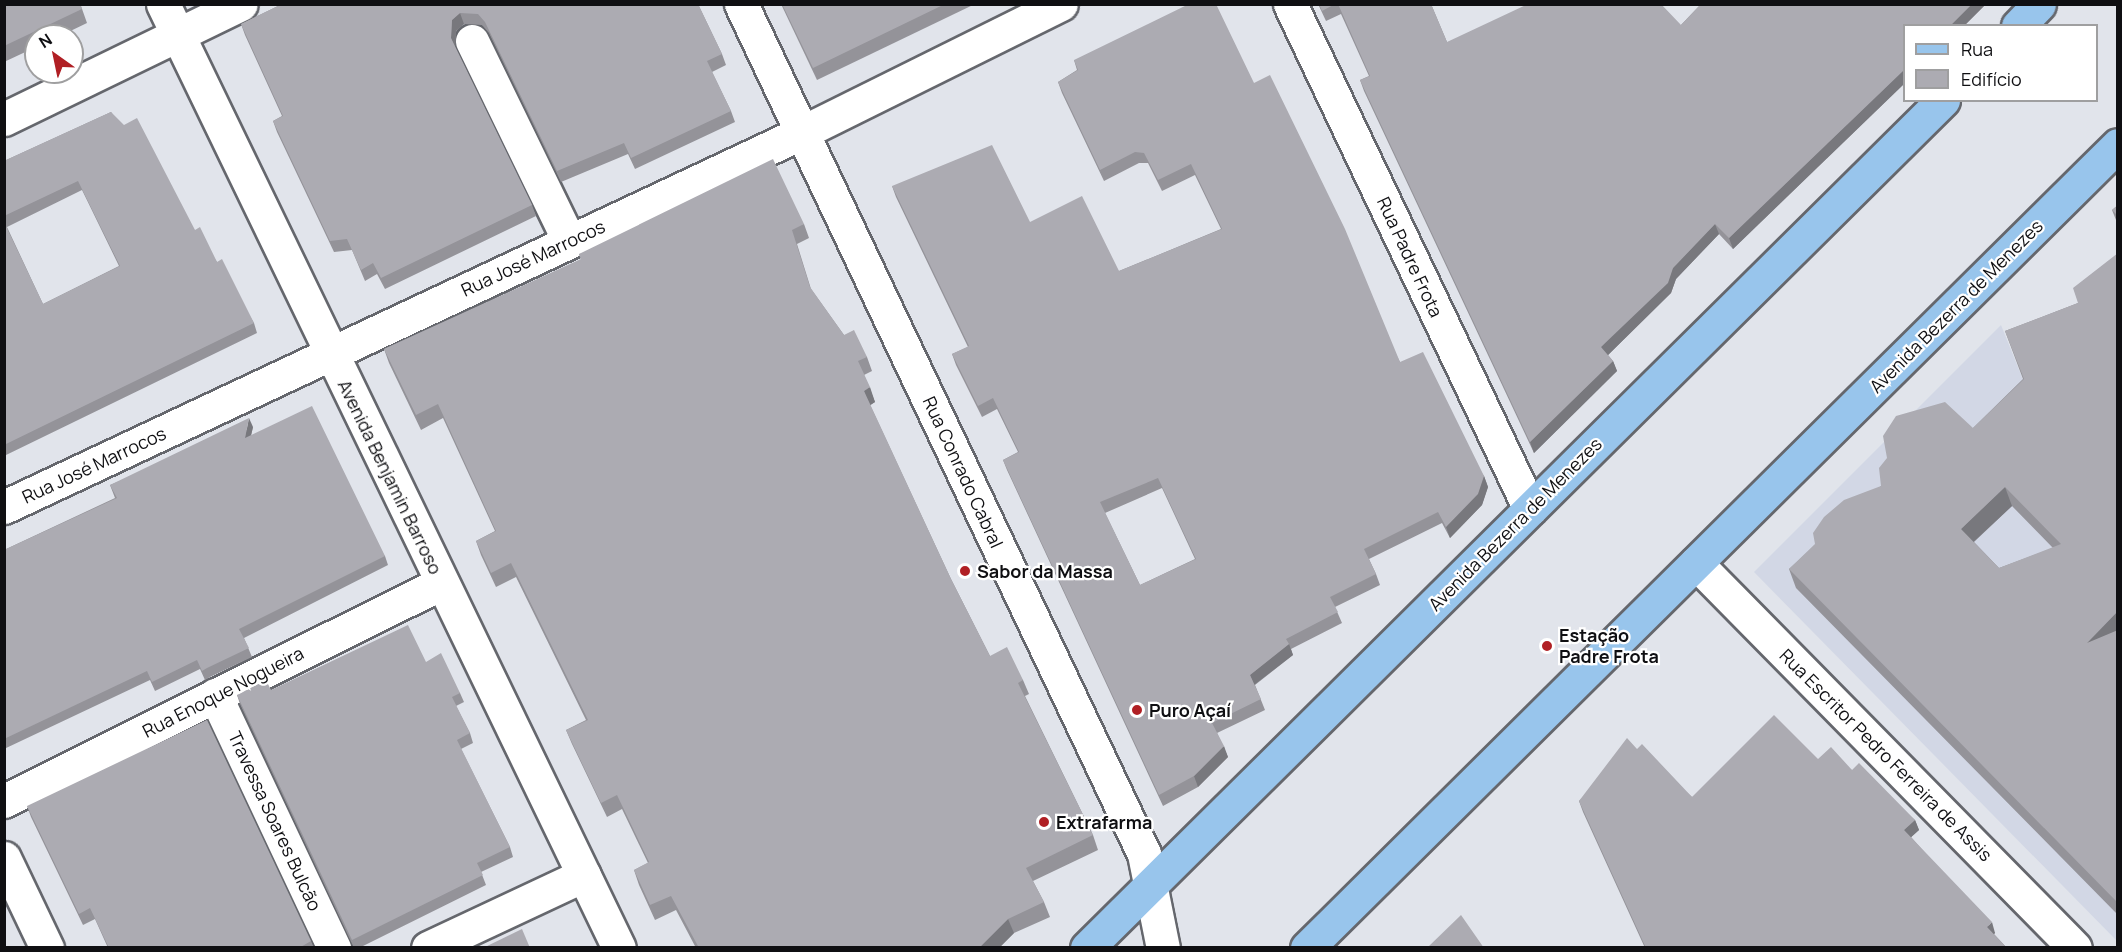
<!DOCTYPE html>
<meta charset="utf-8">
<style>
body{margin:0}
#map{position:relative;width:2122px;height:952px;overflow:hidden;background:#e1e4eb;font-family:Manrope,sans-serif}
div>[style]{position:absolute}
.built>*{inset:0;background:#d2d7e5}
.roads{filter:drop-shadow(2px 0 #65676d) drop-shadow(-2px 0 #65676d) drop-shadow(0 2px #65676d) drop-shadow(0 -2px #65676d)}
.minor>*{height:33px;margin:-16.5px;padding:0 16.5px;transform-origin:16.5px;border-radius:16.5px;background:#fff}
.major>*{height:33px;margin:-16.5px;padding:0 16.5px;transform-origin:16.5px;border-radius:16.5px;background:#98c5ec}
.wall>*{inset:0;background:#949399}
.shaded-wall>*{inset:0;background:#78787d}
.building>*{inset:0;background:#acabb2}
.dots>*{width:16px;height:16px;translate:-50% -50%;box-sizing:border-box;border:3px solid #fff;border-radius:50%}
span{translate:-50% -50%;white-space:nowrap;text-align:center;line-height:1.15;-webkit-text-stroke:4.5px #fff;paint-order:stroke}
.street-label{font-size:18px;color:#0f0f12}
.poi-label{font-size:18px;color:#0f0f12;font-weight:700}
.left{translate:0 -50%;text-align:left}
.frame{position:absolute;inset:0;border:6px solid #0f0f12;pointer-events:none}
.legend{position:absolute;left:1903px;top:24px;width:195px;height:78px;box-sizing:border-box;background:#fff;border:2px solid #9f9fa0;margin:0;padding:8px 10px;list-style:none;font-size:18px;color:#0f0f12}
.legend li{display:flex;align-items:center;gap:12px;height:30px}
.legend b{width:30px;border:2px solid #9f9fa0}
.north{position:absolute;left:24px;top:24px;width:60px;height:60px;box-sizing:border-box;background:#fff;border:2px solid #9f9fa0;border-radius:50%;rotate:327deg;font-size:16px;font-weight:700;line-height:24px;text-align:center;color:#0f0f12}
.north::after{content:'';display:block;margin:auto;width:21px;height:27px;background:#b01f24;clip-path:polygon(50% 0,100% 100%,50% 72%,0 100%)}
</style>
<div id="map">
<div class="built">
<i style="clip-path:polygon(2001px 325px,2117px 612px,2117px 941px,1754px 572px)"></i>
</div>
<div class="roads">
<div class="minor">
<i style="left:163px;top:4px;width:1048px;rotate:64.22deg"></i>
<i style="left:741px;top:4px;width:941px;rotate:64.63deg"></i>
<i style="left:1144px;top:854px;width:96px;rotate:78.6deg"></i>
<i style="left:1290px;top:4px;width:559px;rotate:64.58deg"></i>
<i style="left:472px;top:41px;width:222px;rotate:64.1deg"></i>
<i style="left:4px;top:119px;width:263px;rotate:-25.9deg"></i>
<i style="left:4px;top:507px;width:880px;rotate:-25.14deg"></i>
<i style="left:801px;top:133px;width:290px;rotate:-26.4deg"></i>
<i style="left:1696px;top:563px;width:540px;rotate:45.45deg"></i>
<i style="left:215px;top:695px;width:280px;rotate:64.8deg"></i>
<i style="left:4px;top:801px;width:489px;rotate:-26.5deg"></i>
<i style="left:4px;top:858px;width:100px;rotate:64.5deg"></i>
<i style="left:428px;top:948px;width:172px;rotate:-25.1deg"></i>
</div>
<div class="major">
<i style="left:2018px;top:26px;width:30px;rotate:-46deg"></i>
<i style="left:1087px;top:948px;width:1205px;rotate:-44.73deg"></i>
<i style="left:1307px;top:948px;width:1141px;rotate:-44.72deg"></i>
</div>
</div>
<div class="wall">
<i style="clip-path:polygon(4px 4px,83px 4px,81px 6px,87px 23px,60px 36px,36px 36px,36px 47px,4px 62px)"></i>
<i style="clip-path:polygon(282px 4px,698px 4px,722px 54px,726px 65px,712px 72px,731px 111px,735px 122px,635px 169px,628px 154px,561px 182px,489px 33px,482px 25px,464px 24px,456px 31px,455px 47px,532px 205px,536px 216px,385px 289px,377px 274px,365px 281px,352px 250px,334px 252px,277px 132px,273px 121px,282px 116px,245px 35px,241px 24px)"></i>
<i style="clip-path:polygon(781px 4px,975px 4px,817px 80px)"></i>
<i style="clip-path:polygon(1318px 4px,1431px 4px,1447px 42px,1681px 25px,1701px 4px,1985px 4px,1985px 5px,1964px 26px,1905px 26px,1905px 83px,1733px 249px,1719px 234px,1676px 279px,1671px 293px,1608px 355px,1613px 361px,1617px 371px,1534px 453px,1364px 91px,1360px 80px,1369px 76px,1341px 14px,1326px 21px)"></i>
<i style="clip-path:polygon(evenodd,1074px 60px,1254px 83px,1400px 362px,1484px 476px,1488px 487px,1482px 505px,1450px 538px,1442px 523px,1369px 559px,1376px 574px,1380px 585px,1335px 607px,1342px 623px,1291px 649px,1293px 655px,1255px 685px,1265px 710px,1217px 733px,1228px 757px,1198px 787px,1163px 806px,1007px 470px,1003px 460px,1018px 452px,997px 409px,982px 417px,956px 365px,952px 354px,968px 347px,896px 197px,892px 186px,1030px 222px,1119px 271px,1221px 229px,1195px 175px,1162px 191px,1148px 163px,1139px 163px,1104px 181px,1062px 93px,1058px 82px,1077px 70px,1074px 60px,1162px 488px,1195px 559px,1140px 585px,1105px 513px,1162px 488px)"></i>
<i style="clip-path:polygon(evenodd,111px 112px,217px 262px,254px 323px,257px 333px,4px 456px,4px 161px,111px 112px,82px 190px,119px 266px,43px 304px,7px 227px,82px 190px)"></i>
<i style="clip-path:polygon(2118px 205px,2118px 225px,2112px 210px)"></i>
<i style="clip-path:polygon(804px 224px,809px 238px,797px 244px,811px 289px,844px 335px,867px 357px,872px 371px,864px 375px,875px 402px,870px 405px,951px 579px,990px 656px,1023px 680px,1029px 694px,1025px 696px,1093px 835px,1098px 850px,1033px 881px,1044px 902px,1050px 917px,1014px 933px,999px 948px,696px 948px,676px 910px,655px 920px,639px 885px,634px 870px,648px 863px,622px 809px,607px 817px,572px 744px,566px 730px,586px 720px,516px 577px,496px 587px,481px 555px,476px 541px,495px 531px,443px 418px,421px 430px,389px 363px,384px 349px,581px 260px,579px 254px)"></i>
<i style="clip-path:polygon(evenodd,2118px 253px,2118px 915px,1796px 588px,1789px 569px,1881px 486px,1973px 428px,2023px 379px,2005px 331px,2078px 303px,2118px 253px,2012px 506px,2053px 548px,1999px 568px,1974px 542px,2012px 506px)"></i>
<i style="clip-path:polygon(253px 427px,251px 436px,385px 556px,388px 565px,244px 638px,252px 657px,210px 677px,205px 680px,200px 669px,155px 691px,150px 680px,4px 749px,4px 550px,115px 498px,110px 485px)"></i>
<i style="clip-path:polygon(426px 662px,460px 693px,464px 702px,456px 706px,470px 733px,473px 743px,461px 749px,510px 847px,513px 857px,481px 872px,486px 885px,359px 948px,354px 948px,240px 704px,237px 695px,271px 690px)"></i>
<i style="clip-path:polygon(1637px 749px,1692px 797px,1818px 759px,1852px 770px,1915px 820px,1919px 830px,1911px 837px,1995px 933px,1994px 934px,2007px 948px,1645px 948px,1583px 812px,1579px 801px)"></i>
<i style="clip-path:polygon(27px 806px,311px 941px,314px 948px,108px 948px,95px 919px,83px 925px,31px 817px)"></i>
</div>
<div class="shaded-wall">
<i style="clip-path:polygon(1972px 4px,1985px 4px,1985px 5px,1964px 26px,1950px 26px)"></i>
<i style="clip-path:polygon(460px 13px,464px 24px,456px 31px,455px 49px,451px 38px,452px 20px)"></i>
<i style="clip-path:polygon(1905px 69px,1905px 83px,1733px 249px,1729px 238px)"></i>
<i style="clip-path:polygon(1715px 224px,1719px 234px,1676px 279px,1671px 293px,1605px 358px,1601px 347px,1673px 268px)"></i>
<i style="clip-path:polygon(1613px 361px,1617px 371px,1534px 453px,1530px 442px)"></i>
<i style="clip-path:polygon(870px 387px,875px 402px,869px 406px,864px 391px)"></i>
<i style="clip-path:polygon(249px 418px,253px 427px,248px 447px,245px 438px)"></i>
<i style="clip-path:polygon(1484px 476px,1488px 487px,1482px 505px,1450px 538px,1446px 527px)"></i>
<i style="clip-path:polygon(2005px 487px,2012px 506px,1968px 547px,1961px 529px)"></i>
<i style="clip-path:polygon(2118px 611px,2118px 637px,2087px 643px)"></i>
<i style="clip-path:polygon(1289px 644px,1293px 655px,1254px 685px,1250px 675px)"></i>
<i style="clip-path:polygon(1224px 746px,1228px 757px,1198px 787px,1194px 776px)"></i>
<i style="clip-path:polygon(1915px 820px,1919px 830px,1908px 840px,1904px 830px)"></i>
<i style="clip-path:polygon(1008px 919px,1014px 933px,999px 948px,979px 948px)"></i>
<i style="clip-path:polygon(1992px 922px,1995px 933px,1991px 937px,1987px 927px)"></i>
</div>
<div class="building">
<i style="clip-path:polygon(4px 4px,80px 4px,82px 9px,4px 46px)"></i>
<i style="clip-path:polygon(282px 4px,698px 4px,722px 54px,707px 61px,731px 111px,631px 158px,624px 143px,557px 171px,485px 22px,478px 14px,460px 13px,452px 20px,451px 38px,532px 205px,381px 278px,373px 263px,361px 270px,347px 239px,330px 241px,273px 121px,283px 116px,241px 24px)"></i>
<i style="clip-path:polygon(782px 4px,945px 4px,813px 68px)"></i>
<i style="clip-path:polygon(evenodd,1189px 4px,1216px 4px,1254px 83px,1270px 75px,1345px 229px,1400px 362px,1423px 352px,1484px 476px,1478px 494px,1446px 527px,1438px 512px,1364px 549px,1376px 574px,1330px 597px,1338px 612px,1286px 639px,1289px 644px,1250px 675px,1261px 699px,1212px 723px,1224px 746px,1194px 776px,1159px 795px,1003px 460px,1019px 452px,993px 398px,978px 406px,952px 354px,969px 346px,892px 186px,992px 145px,1030px 222px,1082px 196px,1119px 271px,1222px 229px,1191px 164px,1158px 180px,1144px 153px,1135px 152px,1100px 170px,1058px 82px,1078px 70px,1074px 60px,1189px 4px,1158px 478px,1196px 559px,1140px 585px,1100px 502px,1158px 478px)"></i>
<i style="clip-path:polygon(1319px 4px,1335px 4px,1322px 11px)"></i>
<i style="clip-path:polygon(1338px 4px,1431px 4px,1447px 42px,1528px 4px,1661px 4px,1681px 25px,1701px 4px,1972px 4px,1950px 26px,1905px 26px,1905px 69px,1729px 238px,1715px 224px,1673px 268px,1668px 283px,1601px 347px,1613px 361px,1530px 442px,1360px 80px,1370px 76px)"></i>
<i style="clip-path:polygon(111px 112px,124px 125px,137px 118px,195px 230px,200px 227px,217px 262px,222px 259px,254px 323px,4px 445px,4px 222px,43px 304px,120px 266px,78px 181px,4px 216px,4px 161px)"></i>
<i style="clip-path:polygon(773px 159px,804px 224px,792px 230px,810px 287px,844px 335px,854px 330px,867px 357px,858px 361px,870px 387px,864px 391px,951px 579px,990px 656px,1007px 647px,1023px 680px,1018px 683px,1093px 835px,1026px 868px,1044px 902px,1008px 919px,979px 948px,699px 948px,671px 896px,650px 905px,634px 870px,649px 862px,617px 795px,601px 803px,566px 730px,588px 720px,511px 563px,491px 573px,476px 541px,496px 531px,438px 404px,416px 415px,384px 349px,581px 259px,579px 254px)"></i>
<i style="clip-path:polygon(2118px 205px,2118px 216px,2112px 210px)"></i>
<i style="clip-path:polygon(evenodd,2118px 253px,2118px 611px,2087px 643px,2118px 630px,2118px 903px,1789px 569px,1815px 544px,1813px 533px,1824px 517px,1844px 500px,1881px 486px,1879px 468px,1887px 458px,1883px 436px,1896px 416px,1945px 402px,1973px 428px,2024px 379px,2005px 331px,2078px 303px,2073px 288px,2118px 253px,2005px 487px,2061px 544px,1999px 568px,1961px 529px,2005px 487px)"></i>
<i style="clip-path:polygon(312px 406px,385px 556px,239px 629px,249px 648px,207px 668px,202px 671px,197px 660px,152px 682px,147px 671px,4px 739px,4px 550px,117px 498px,110px 485px,249px 418px,245px 438px)"></i>
<i style="clip-path:polygon(408px 625px,426px 662px,441px 653px,460px 693px,452px 697px,470px 733px,457px 740px,510px 847px,477px 863px,483px 875px,352px 940px,237px 695px,266px 680px,271px 690px)"></i>
<i style="clip-path:polygon(1774px 715px,1818px 759px,1831px 747px,1852px 770px,1859px 763px,1915px 820px,1904px 830px,1992px 922px,1987px 927px,2007px 948px,1646px 948px,1579px 801px,1627px 738px,1637px 749px,1642px 744px,1692px 797px)"></i>
<i style="clip-path:polygon(207px 720px,311px 941px,299px 948px,109px 948px,90px 908px,79px 914px,27px 806px)"></i>
<i style="clip-path:polygon(1461px 915px,1484px 948px,1420px 948px,1428px 947px)"></i>
<i style="clip-path:polygon(522px 929px,530px 948px,483px 948px)"></i>
</div>
<div class="dots">
<i style="left:965px;top:571px;background:#b01f24"></i>
<i style="left:1547px;top:646px;background:#b01f24"></i>
<i style="left:1137px;top:710px;background:#b01f24"></i>
<i style="left:1044px;top:822px;background:#b01f24"></i>
</div>
<div class="street-label">
<span style="left:1410px;top:257px;rotate:65deg">Rua Padre Frota</span>
<span style="left:533px;top:258px;rotate:-25deg">Rua José Marrocos</span>
<span style="left:1956px;top:306px;rotate:-45deg">Avenida Bezerra de Menezes</span>
<span style="left:94px;top:465px;rotate:-25deg">Rua José Marrocos</span>
<span style="left:963px;top:472px;rotate:65deg">Rua Conrado Cabral</span>
<span style="left:390px;top:477px;rotate:64deg">Avenida Benjamin Barroso</span>
<span style="left:1515px;top:524px;rotate:-45deg">Avenida Bezerra de Menezes</span>
<span style="left:223px;top:692px;rotate:-27deg">Rua Enoque Nogueira</span>
<span style="left:1886px;top:755px;rotate:45deg">Rua Escritor Pedro Ferreira de Assis</span>
<span style="left:275px;top:821px;rotate:65deg">Travessa Soares Bulcão</span>
</div>
<div class="poi-label">
<span class="left" style="left:977px;top:571px">Sabor da Massa</span>
<span class="left" style="left:1559px;top:646px">Estação<br>Padre Frota</span>
<span class="left" style="left:1149px;top:710px">Puro Açaí</span>
<span class="left" style="left:1056px;top:822px">Extrafarma</span>
</div>
<div class="frame"></div>
<ul class="legend">
<li><b style="height:8px;background:#98c5ec"></b>Rua</li>
<li><b style="height:16px;background:#acabb2"></b>Edifício</li>
</ul>
<div class="north">N</div>
</div>
